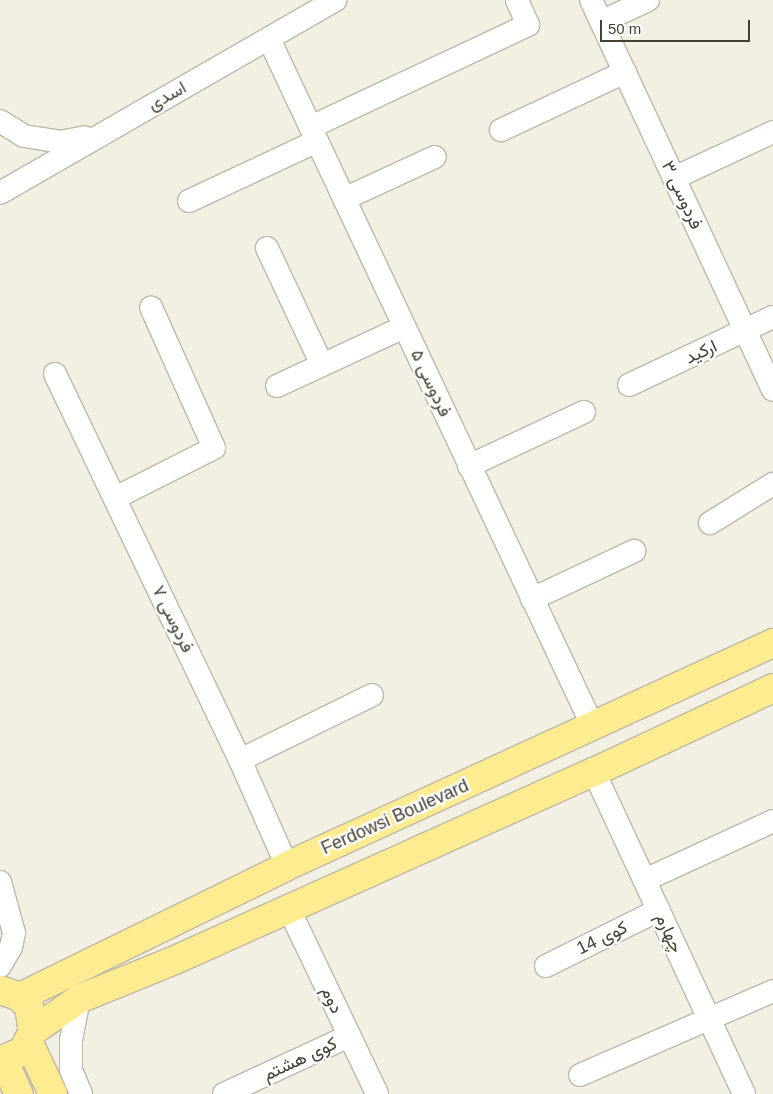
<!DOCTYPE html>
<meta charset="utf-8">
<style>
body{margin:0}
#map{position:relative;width:773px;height:1094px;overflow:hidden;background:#f2efe3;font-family:Helvetica,Vazirmatn,sans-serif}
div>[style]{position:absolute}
.roads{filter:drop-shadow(1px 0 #beb8a6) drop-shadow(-1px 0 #beb8a6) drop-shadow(0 1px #beb8a6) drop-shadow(0 -1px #beb8a6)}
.minor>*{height:22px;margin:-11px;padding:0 11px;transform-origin:11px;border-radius:11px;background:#fff}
.major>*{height:28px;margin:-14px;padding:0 14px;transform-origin:14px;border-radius:14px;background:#ffec90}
span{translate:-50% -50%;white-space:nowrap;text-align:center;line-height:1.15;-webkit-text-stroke:4.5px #fff;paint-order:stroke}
.street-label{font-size:18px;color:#444033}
.scale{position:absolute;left:600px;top:20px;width:150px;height:22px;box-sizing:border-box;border:2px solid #444033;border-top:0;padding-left:6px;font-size:15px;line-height:18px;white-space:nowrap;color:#444033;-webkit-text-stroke:4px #fff;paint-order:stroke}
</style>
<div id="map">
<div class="roads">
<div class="minor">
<i style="left:591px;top:0;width:430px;rotate:65deg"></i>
<i style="left:601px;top:22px;width:52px;rotate:-25.1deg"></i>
<i style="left:269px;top:39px;width:760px;rotate:64.78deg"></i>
<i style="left:0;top:121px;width:28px;rotate:32deg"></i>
<i style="left:24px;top:136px;width:36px;rotate:9deg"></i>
<i style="left:60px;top:142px;width:25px;rotate:-11deg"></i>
<i style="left:311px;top:127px;width:240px;rotate:-25.2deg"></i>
<i style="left:528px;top:25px;width:27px;rotate:-114deg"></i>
<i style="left:501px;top:130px;width:137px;rotate:-25.1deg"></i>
<i style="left:674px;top:178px;width:109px;rotate:-24.9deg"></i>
<i style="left:0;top:193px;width:387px;rotate:-29.9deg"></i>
<i style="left:344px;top:199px;width:100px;rotate:-24.8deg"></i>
<i style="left:189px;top:201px;width:141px;rotate:-25.1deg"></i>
<i style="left:267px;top:248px;width:129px;rotate:64.8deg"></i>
<i style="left:55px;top:374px;width:428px;rotate:64.4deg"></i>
<i style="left:240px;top:760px;width:116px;rotate:66.1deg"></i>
<i style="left:629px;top:385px;width:159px;rotate:-25.3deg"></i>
<i style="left:277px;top:386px;width:140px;rotate:-24.9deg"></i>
<i style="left:469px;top:466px;width:127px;rotate:-25.2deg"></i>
<i style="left:115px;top:498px;width:111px;rotate:-26.8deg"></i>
<i style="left:214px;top:448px;width:154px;rotate:-114.1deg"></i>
<i style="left:710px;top:523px;width:74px;rotate:-31.8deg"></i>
<i style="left:532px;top:599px;width:113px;rotate:-25.2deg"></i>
<i style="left:240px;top:760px;width:147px;rotate:-26.2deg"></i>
<i style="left:594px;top:772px;width:355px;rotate:65deg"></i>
<i style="left:645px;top:880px;width:141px;rotate:-24.7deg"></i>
<i style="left:0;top:882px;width:53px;rotate:74.6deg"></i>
<i style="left:14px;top:933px;width:14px;rotate:102deg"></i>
<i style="left:11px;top:947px;width:22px;rotate:120deg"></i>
<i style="left:288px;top:907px;width:207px;rotate:64.5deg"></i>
<i style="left:546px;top:966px;width:126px;rotate:-26.4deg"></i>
<i style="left:79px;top:999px;width:42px;rotate:101deg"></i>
<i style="left:71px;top:1040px;width:30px;rotate:90deg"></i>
<i style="left:71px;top:1070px;width:26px;rotate:67deg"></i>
<i style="left:580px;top:1075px;width:210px;rotate:-23.5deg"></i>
<i style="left:224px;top:1094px;width:138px;rotate:-24.9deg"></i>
</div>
<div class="major">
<i style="left:0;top:990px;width:21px;rotate:19deg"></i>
<i style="left:20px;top:997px;width:13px;rotate:48deg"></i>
<i style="left:29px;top:1007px;width:24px;rotate:81deg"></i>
<i style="left:33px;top:1031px;width:22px;rotate:117deg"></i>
<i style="left:23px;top:1051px;width:25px;rotate:157deg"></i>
<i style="left:20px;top:997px;width:297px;rotate:-26.1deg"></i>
<i style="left:287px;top:866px;width:535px;rotate:-24.65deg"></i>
<i style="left:33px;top:1031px;width:56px;rotate:-34.8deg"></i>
<i style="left:79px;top:999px;width:104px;rotate:-22.1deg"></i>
<i style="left:175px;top:960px;width:459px;rotate:-24.2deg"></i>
<i style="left:594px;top:772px;width:198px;rotate:-25.1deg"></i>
<i style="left:29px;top:1043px;width:56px;rotate:64.8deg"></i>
<i style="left:4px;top:1061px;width:36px;rotate:66deg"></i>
</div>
</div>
<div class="street-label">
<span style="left:167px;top:96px;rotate:-29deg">اسدی</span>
<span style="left:682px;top:195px;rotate:65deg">فردوسی ۳</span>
<span style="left:701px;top:352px;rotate:-25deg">ارکید</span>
<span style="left:431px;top:383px;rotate:65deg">فردوسی ۵</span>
<span style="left:173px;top:619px;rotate:64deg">فردوسی ۷</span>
<span style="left:395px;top:817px;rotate:-24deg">Ferdowsi Boulevard</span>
<span style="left:669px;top:933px;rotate:65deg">چهارم</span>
<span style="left:602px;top:938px;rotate:-26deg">کوی 14</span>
<span style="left:332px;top:1000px;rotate:65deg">دوم</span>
<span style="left:300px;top:1059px;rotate:-25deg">کوی هشتم</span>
</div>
<div class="scale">50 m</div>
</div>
